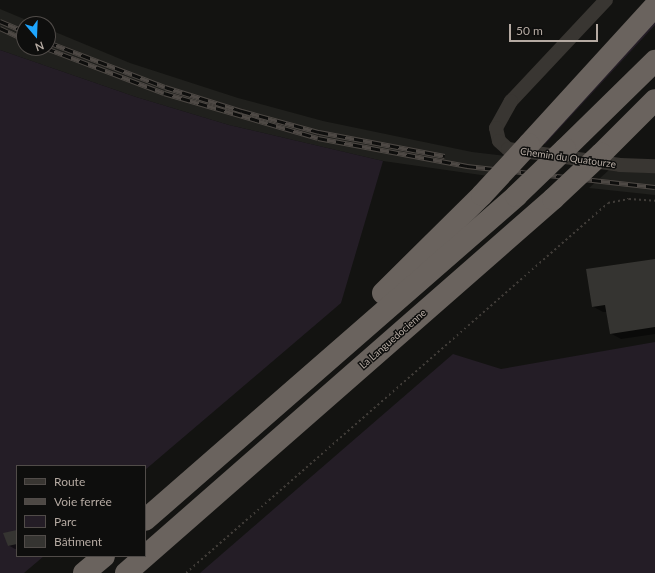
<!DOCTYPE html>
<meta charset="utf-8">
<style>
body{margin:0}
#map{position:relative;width:655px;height:573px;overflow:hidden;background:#131311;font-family:Lato,sans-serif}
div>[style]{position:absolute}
.built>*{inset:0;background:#20201d}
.green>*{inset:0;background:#241d26}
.shadow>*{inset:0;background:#0007}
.building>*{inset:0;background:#353431}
.path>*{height:2px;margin-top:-1px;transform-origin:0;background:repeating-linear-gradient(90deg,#403c38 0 2px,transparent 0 5px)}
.street>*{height:14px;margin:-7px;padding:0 7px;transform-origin:7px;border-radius:7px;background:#393632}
.highway>*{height:22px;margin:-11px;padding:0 11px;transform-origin:11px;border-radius:11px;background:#6a635e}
.rail>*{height:4.5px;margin-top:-2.25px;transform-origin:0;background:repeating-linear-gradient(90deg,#0e0e0d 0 9px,#4e4945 0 18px);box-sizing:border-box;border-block:1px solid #4e4945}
.highway-bridge>*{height:22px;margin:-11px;padding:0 11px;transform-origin:11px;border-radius:11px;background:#6a635e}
span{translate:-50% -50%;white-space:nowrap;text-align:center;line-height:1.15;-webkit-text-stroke:3px #0e0e0d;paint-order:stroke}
.street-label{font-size:10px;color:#b5aaa2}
.legend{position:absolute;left:16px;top:465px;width:130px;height:92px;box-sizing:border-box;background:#0e0e0d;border:1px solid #514c49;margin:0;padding:5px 7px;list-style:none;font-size:12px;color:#b5aaa2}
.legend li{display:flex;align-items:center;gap:8px;height:20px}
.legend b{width:20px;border:1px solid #514c49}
.north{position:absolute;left:16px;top:16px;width:40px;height:40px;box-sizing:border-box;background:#0e0e0d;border:1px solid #514c49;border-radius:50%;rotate:161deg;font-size:11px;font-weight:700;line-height:16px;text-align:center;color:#b5aaa2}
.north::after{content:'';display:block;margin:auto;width:14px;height:18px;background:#1ea6ff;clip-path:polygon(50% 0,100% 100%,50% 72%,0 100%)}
.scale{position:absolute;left:509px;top:24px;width:89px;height:18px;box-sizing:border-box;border:2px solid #b5aaa2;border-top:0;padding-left:5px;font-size:12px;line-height:14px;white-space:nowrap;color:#b5aaa2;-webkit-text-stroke:3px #0e0e0d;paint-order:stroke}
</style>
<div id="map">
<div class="built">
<i style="clip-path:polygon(0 9px,36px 24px,24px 24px,24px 48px,48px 48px,48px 29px,130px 63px,238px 98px,323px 121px,472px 152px,506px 156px,488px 176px,383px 161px,229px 125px,136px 97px,0 50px)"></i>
<i style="clip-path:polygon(609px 170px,655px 173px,655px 195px,589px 188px)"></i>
</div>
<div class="green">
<i style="clip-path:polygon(655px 15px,655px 25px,545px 144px,540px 140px)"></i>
<i style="clip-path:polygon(0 50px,136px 97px,229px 125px,383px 161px,341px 303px,145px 470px,145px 466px,17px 466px,17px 556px,44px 556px,24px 573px,0 573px)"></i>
<i style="clip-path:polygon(655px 342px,655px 573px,200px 573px,453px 354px,501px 369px)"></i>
</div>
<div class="shadow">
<i style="clip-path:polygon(655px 260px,655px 334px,621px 339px,610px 333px,607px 312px,603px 312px,592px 306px)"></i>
<i style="clip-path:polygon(17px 532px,17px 549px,15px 549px,8px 545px)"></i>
</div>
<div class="building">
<i style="clip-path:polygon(655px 259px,655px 327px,610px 334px,605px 305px,592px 307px,586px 269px)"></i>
<i style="clip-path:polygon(17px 530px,17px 544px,8px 546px,3px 533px)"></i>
</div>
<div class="path">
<i style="left:186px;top:573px;width:561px;rotate:-41.24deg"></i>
<i style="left:608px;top:203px;width:21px;rotate:-11deg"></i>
<i style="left:629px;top:199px;width:26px;rotate:4deg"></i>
</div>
<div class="street">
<i style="left:606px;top:0;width:139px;rotate:133.2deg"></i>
<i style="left:511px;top:101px;width:31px;rotate:119deg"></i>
<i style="left:496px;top:128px;width:13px;rotate:77deg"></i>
<i style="left:499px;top:141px;width:12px;rotate:42deg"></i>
<i style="left:508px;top:149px;width:113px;rotate:8.1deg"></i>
<i style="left:620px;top:165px;width:35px;rotate:2deg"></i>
</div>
<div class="highway">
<i style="left:529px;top:144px;width:187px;rotate:-47.6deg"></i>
<i style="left:565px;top:149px;width:126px;rotate:-44.4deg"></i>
<i style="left:601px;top:154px;width:76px;rotate:-45deg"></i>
<i style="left:383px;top:293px;width:139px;rotate:-44.7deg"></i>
<i style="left:145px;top:520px;width:493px;rotate:-41.1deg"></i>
<i style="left:84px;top:573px;width:26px;rotate:-40deg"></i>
<i style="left:126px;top:573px;width:568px;rotate:-41.21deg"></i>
</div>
<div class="rail">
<i style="left:0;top:21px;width:26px;rotate:23deg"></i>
<i style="left:0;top:28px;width:26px;rotate:25deg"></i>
<i style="left:48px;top:42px;width:125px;rotate:21deg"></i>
<i style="left:165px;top:87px;width:81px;rotate:17.3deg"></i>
<i style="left:242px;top:111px;width:80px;rotate:15.3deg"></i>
<i style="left:319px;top:132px;width:128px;rotate:10.8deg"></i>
<i style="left:46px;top:48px;width:126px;rotate:20.9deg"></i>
<i style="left:164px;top:93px;width:160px;rotate:16.3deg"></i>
<i style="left:318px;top:138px;width:152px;rotate:10.6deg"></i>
<i style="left:467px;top:166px;width:189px;rotate:6.4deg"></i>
</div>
<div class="highway-bridge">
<i style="left:482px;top:195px;width:69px;rotate:-47.3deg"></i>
<i style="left:516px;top:196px;width:68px;rotate:-43.8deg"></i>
<i style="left:553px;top:199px;width:66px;rotate:-43.2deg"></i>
</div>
<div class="street-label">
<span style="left:568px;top:158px;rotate:8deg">Chemin du Quatourze</span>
<span style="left:393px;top:339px;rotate:-41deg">La Languedocienne</span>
</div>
<ul class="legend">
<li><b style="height:5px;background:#393632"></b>Route</li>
<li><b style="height:5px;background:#4e4945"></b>Voie ferrée</li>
<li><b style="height:11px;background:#241d26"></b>Parc</li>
<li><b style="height:11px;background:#353431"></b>Bâtiment</li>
</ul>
<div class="north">N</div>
<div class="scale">50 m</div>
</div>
